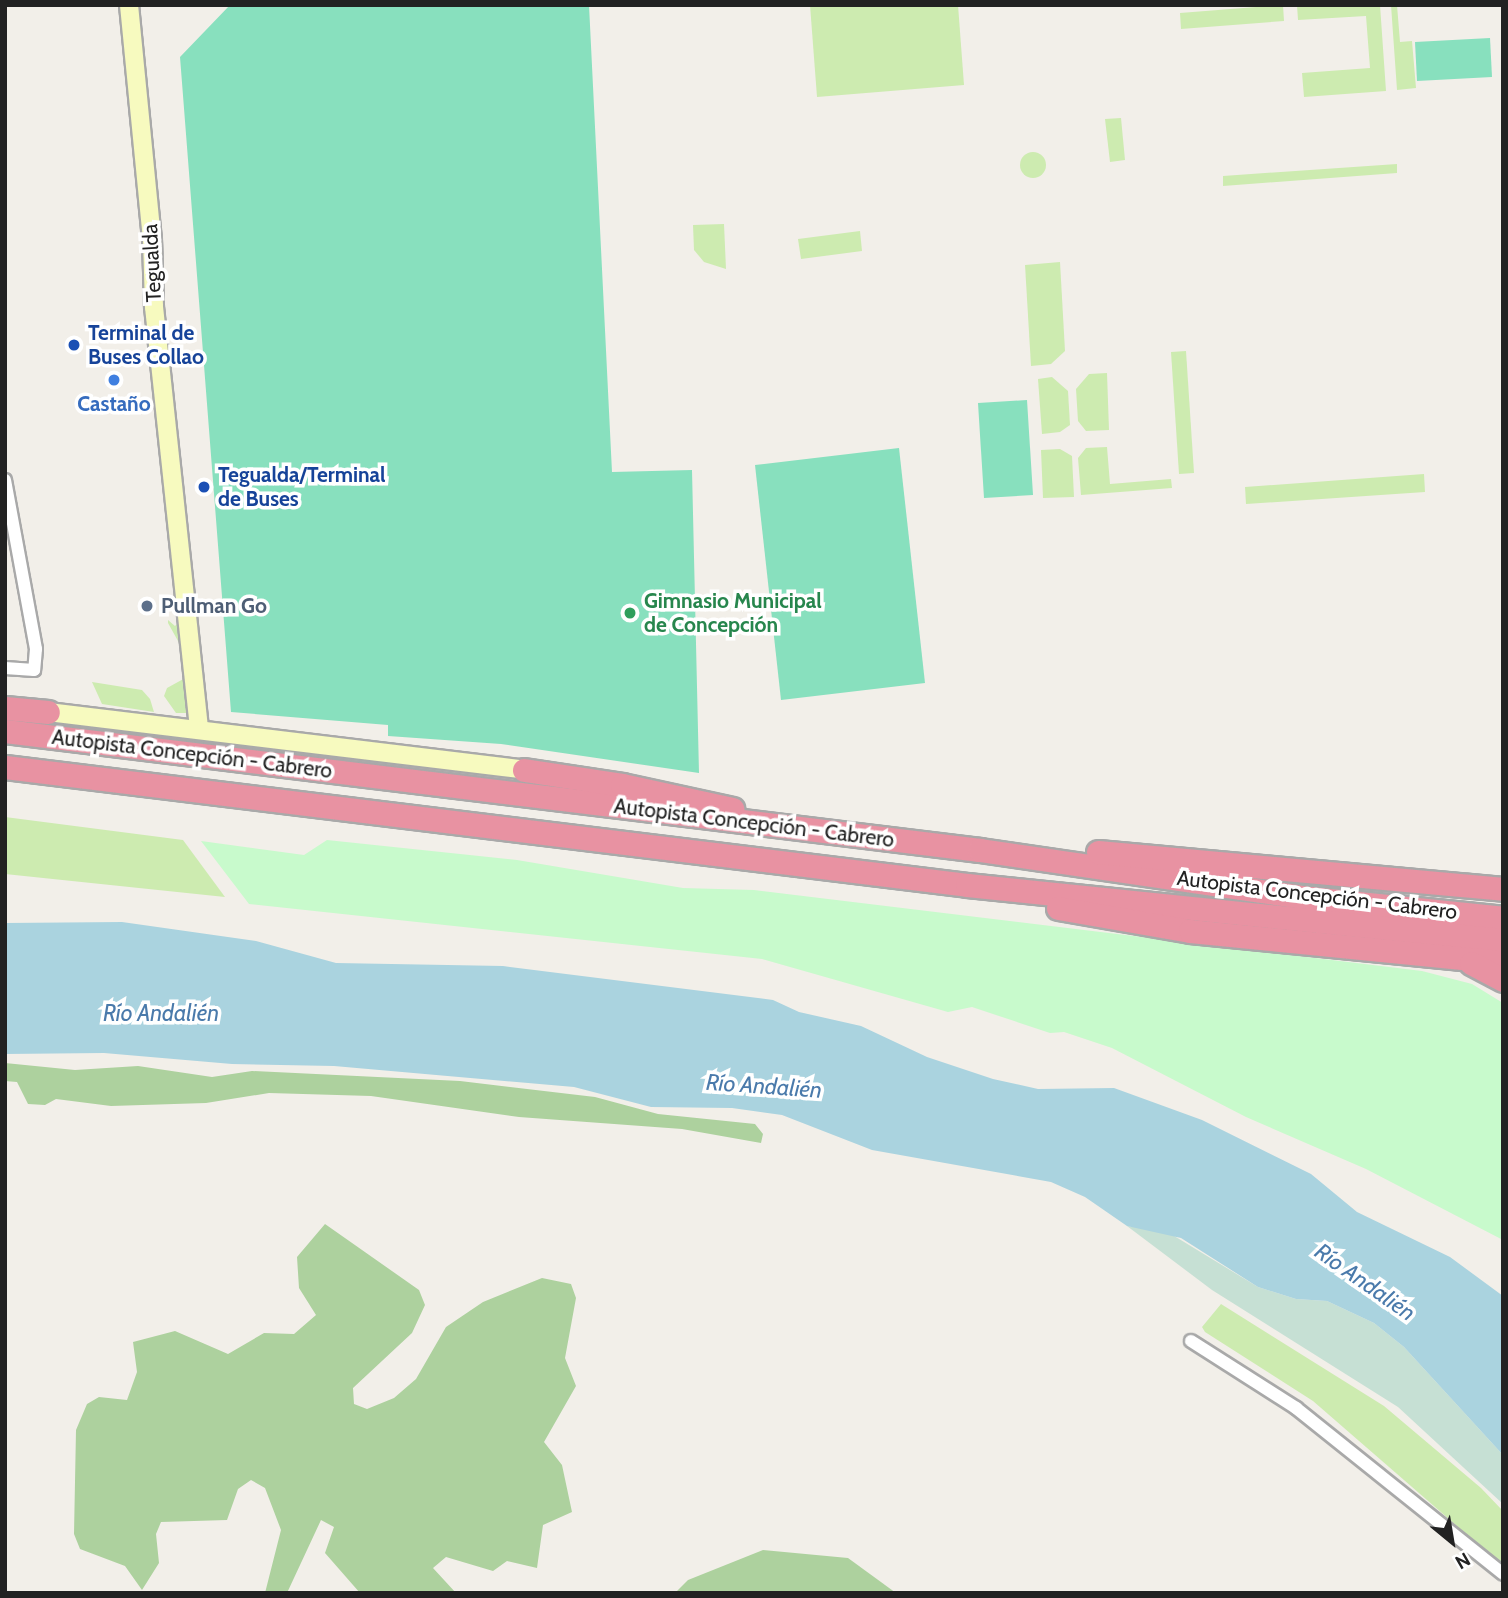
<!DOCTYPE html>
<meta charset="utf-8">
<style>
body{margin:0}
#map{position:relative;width:1508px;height:1598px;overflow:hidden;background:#f2efe9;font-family:Cabin,sans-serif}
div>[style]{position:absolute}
.grass>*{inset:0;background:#cdebb0}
.round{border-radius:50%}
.forest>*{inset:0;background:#add19e}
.wetland>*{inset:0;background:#c6e0d4}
.park>*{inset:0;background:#c8facc}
.pitch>*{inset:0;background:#88e0be}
.water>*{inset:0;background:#aad3df}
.roads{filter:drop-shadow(2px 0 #a9a9a9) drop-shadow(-2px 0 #a9a9a9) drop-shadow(0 2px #a9a9a9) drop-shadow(0 -2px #a9a9a9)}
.street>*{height:12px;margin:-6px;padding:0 6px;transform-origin:6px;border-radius:6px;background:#fff}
.secondary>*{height:18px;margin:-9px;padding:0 9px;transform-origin:9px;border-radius:9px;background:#f7fabf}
.highway>*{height:23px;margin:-11.5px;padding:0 11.5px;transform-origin:11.5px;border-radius:11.5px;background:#e892a2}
.dots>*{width:19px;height:19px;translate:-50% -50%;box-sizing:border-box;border:4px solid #fff;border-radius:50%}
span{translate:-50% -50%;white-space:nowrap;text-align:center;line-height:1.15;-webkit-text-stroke:7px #fff;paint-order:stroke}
.street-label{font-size:21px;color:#222}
.transit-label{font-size:21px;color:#164399;font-weight:700}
.left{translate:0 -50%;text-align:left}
.shop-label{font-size:21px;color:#366cbe;font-weight:700}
.leisure-label{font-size:21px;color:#27864d;font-weight:700}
.service-label{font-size:21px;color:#4e5e75;font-weight:700}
.water-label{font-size:23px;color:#4a7aab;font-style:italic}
.frame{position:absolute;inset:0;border:7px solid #222;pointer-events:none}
.north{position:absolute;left:1417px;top:1507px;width:70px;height:70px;-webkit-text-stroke:5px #fff;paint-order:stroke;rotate:150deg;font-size:19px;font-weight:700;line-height:28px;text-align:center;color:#222}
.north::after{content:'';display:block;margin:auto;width:24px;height:32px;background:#222;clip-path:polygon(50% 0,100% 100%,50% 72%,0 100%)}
</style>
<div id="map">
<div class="grass">
<i style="clip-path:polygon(810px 5px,958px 5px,964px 85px,817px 97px)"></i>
<i style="clip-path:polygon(1283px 5px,1284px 21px,1181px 29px,1180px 13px)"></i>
<i style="clip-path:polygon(1297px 5px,1380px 5px,1386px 91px,1304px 97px,1302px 73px,1370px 68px,1366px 16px,1298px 20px)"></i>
<i style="clip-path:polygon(1391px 5px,1397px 5px,1400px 42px,1412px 41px,1416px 88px,1397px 90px)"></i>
<i style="clip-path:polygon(1121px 118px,1125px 160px,1110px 162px,1105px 119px)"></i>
<i class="round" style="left:1020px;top:152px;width:26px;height:26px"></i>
<i style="clip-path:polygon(1397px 164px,1397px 173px,1223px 186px,1223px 176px)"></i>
<i style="clip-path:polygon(724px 224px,726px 269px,704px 262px,694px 250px,693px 225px)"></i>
<i style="clip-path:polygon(860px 231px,862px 251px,801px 259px,798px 239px)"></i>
<i style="clip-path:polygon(1060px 262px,1065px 351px,1051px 364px,1031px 366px,1025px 265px)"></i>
<i style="clip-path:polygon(1186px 351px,1194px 473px,1179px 474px,1171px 352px)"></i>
<i style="clip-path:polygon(1107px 373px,1109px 430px,1086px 431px,1078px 421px,1076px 389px,1089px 374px)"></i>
<i style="clip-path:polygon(1052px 377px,1068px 391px,1070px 425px,1060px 432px,1042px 434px,1038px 379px)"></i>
<i style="clip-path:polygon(1107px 447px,1110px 484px,1171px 479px,1172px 488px,1081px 495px,1078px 458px,1086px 448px)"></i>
<i style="clip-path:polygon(1060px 449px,1072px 456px,1074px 497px,1043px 498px,1041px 450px)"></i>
<i style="clip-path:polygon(1424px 474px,1425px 492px,1246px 504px,1245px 487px)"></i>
<i style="clip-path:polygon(183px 618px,194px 706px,189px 713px,176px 713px,164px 696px,167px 688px,187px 677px,185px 651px,183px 650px,168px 623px,168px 620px,175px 626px)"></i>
<i style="clip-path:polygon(92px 682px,142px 690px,150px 699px,154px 712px,102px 704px)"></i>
<i style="clip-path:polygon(5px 817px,183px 840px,225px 897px,5px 874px)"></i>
<i style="clip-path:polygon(1221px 1304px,1384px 1406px,1481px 1488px,1503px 1511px,1503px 1566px,1313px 1401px,1205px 1332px,1202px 1327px)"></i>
</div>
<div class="forest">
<i style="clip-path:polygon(5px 1063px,75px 1070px,138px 1066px,212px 1077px,252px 1071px,460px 1081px,595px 1097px,658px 1114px,755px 1124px,763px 1134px,761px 1143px,682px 1129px,519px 1117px,371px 1096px,269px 1093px,206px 1103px,111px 1106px,56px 1099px,45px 1105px,28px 1104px,17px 1082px,5px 1081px)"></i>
<i style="clip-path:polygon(325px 1224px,419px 1290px,425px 1305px,412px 1333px,353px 1388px,354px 1404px,367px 1409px,394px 1398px,416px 1379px,446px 1327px,483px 1302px,542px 1278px,571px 1284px,576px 1298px,565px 1358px,576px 1386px,544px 1442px,562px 1465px,572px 1512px,543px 1525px,537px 1568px,507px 1561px,493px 1571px,446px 1557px,433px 1568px,456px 1593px,360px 1593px,325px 1553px,334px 1527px,321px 1520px,287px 1593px,265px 1593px,281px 1530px,265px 1488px,251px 1480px,238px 1489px,227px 1520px,161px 1522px,156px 1534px,159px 1563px,142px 1590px,125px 1566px,80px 1549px,74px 1534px,76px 1430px,87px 1404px,99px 1397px,127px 1400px,137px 1372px,133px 1342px,175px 1331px,228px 1354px,264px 1333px,294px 1334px,316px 1315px,299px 1288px,297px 1257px)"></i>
<i style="clip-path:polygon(763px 1550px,848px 1558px,896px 1593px,675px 1593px,688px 1580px)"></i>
</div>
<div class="wetland">
<i style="clip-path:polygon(1127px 1226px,1166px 1231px,1258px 1287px,1296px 1299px,1327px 1301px,1374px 1323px,1404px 1347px,1503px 1455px,1503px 1504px,1398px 1407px,1212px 1290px)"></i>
</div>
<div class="park">
<i style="clip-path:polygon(327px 840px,517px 860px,683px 888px,754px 890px,1422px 971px,1472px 984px,1503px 1003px,1503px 1240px,1366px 1169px,1246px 1117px,1112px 1048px,1064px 1032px,1050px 1033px,972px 1007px,948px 1012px,762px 959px,249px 904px,201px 841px,304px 855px)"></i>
</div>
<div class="pitch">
<i style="clip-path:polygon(230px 5px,589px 5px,612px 472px,692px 470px,699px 773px,501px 744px,388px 736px,388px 725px,231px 712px,180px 57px)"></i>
<i style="clip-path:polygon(1490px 38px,1492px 77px,1417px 81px,1415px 42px)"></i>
<i style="clip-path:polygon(1027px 400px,1033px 495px,984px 498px,978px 403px)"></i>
<i style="clip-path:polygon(899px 448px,925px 683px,781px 700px,755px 465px)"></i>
</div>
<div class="water">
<i style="clip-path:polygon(122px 922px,256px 941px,336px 963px,503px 966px,773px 1000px,799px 1012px,861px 1026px,927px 1057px,993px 1079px,1038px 1089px,1114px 1088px,1202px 1120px,1311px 1174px,1357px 1212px,1450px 1257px,1503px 1296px,1503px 1455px,1404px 1347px,1374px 1323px,1327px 1301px,1296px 1299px,1258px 1287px,1181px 1238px,1127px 1226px,1085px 1197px,1051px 1182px,872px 1150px,782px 1115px,732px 1108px,651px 1107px,574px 1087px,334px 1066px,232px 1064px,104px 1053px,5px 1054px,5px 923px)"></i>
</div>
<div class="roads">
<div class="street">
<i style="left:5px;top:480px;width:172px;rotate:79.6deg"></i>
<i style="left:36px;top:649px;width:21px;rotate:95deg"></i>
<i style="left:34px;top:670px;width:29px;rotate:-176deg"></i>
<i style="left:1191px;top:1341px;width:125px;rotate:32.5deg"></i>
<i style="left:1296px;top:1408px;width:265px;rotate:38.7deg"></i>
</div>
<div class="secondary">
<i style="left:129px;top:5px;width:235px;rotate:84.4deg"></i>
<i style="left:152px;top:239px;width:68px;rotate:88.3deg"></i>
<i style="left:154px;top:307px;width:425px;rotate:83.9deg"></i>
<i style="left:48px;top:712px;width:480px;rotate:6.9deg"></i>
</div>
<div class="highway">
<i style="left:5px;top:708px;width:43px;rotate:5.3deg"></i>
<i style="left:5px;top:731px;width:982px;rotate:6.96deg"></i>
<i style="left:980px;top:850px;width:334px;rotate:8.3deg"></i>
<i style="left:1311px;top:898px;width:193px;rotate:5.9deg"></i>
<i style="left:5px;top:767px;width:969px;rotate:6.99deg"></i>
<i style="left:967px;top:885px;width:539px;rotate:5.86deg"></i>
<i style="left:524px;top:770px;width:99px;rotate:8.7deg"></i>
<i style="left:622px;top:785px;width:113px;rotate:12.3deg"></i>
<i style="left:1098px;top:852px;width:407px;rotate:5.2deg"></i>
<i style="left:1058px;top:908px;width:134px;rotate:9.9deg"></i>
<i style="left:1190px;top:931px;width:315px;rotate:5.7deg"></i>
<i style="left:1471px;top:963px;width:36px;rotate:28deg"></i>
</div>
</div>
<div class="dots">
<i style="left:74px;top:345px;background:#1a4fb4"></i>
<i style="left:114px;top:380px;background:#3f7fe0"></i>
<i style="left:204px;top:487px;background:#1a4fb4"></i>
<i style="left:147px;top:606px;background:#5c6f8a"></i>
<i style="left:630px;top:613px;background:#2e9e5b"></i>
</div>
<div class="street-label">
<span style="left:152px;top:263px;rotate:-93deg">Tegualda</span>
<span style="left:192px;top:754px;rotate:7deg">Autopista Concepción - Cabrero</span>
<span style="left:754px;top:823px;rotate:7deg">Autopista Concepción - Cabrero</span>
<span style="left:1317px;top:895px;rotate:7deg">Autopista Concepción - Cabrero</span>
</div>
<div class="transit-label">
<span class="left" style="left:88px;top:345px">Terminal de<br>Buses Collao</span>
<span class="left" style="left:218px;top:487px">Tegualda/Terminal<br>de Buses</span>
</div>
<div class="shop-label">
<span style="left:114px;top:404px">Castaño</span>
</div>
<div class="leisure-label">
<span class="left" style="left:644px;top:613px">Gimnasio Municipal<br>de Concepción</span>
</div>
<div class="service-label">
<span class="left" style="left:161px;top:606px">Pullman Go</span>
</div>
<div class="water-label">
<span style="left:161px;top:1013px">Río Andalién</span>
<span style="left:764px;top:1086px;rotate:4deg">Río Andalién</span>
<span style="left:1365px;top:1282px;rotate:35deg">Río Andalién</span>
</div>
<div class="frame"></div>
<div class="north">N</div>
</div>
